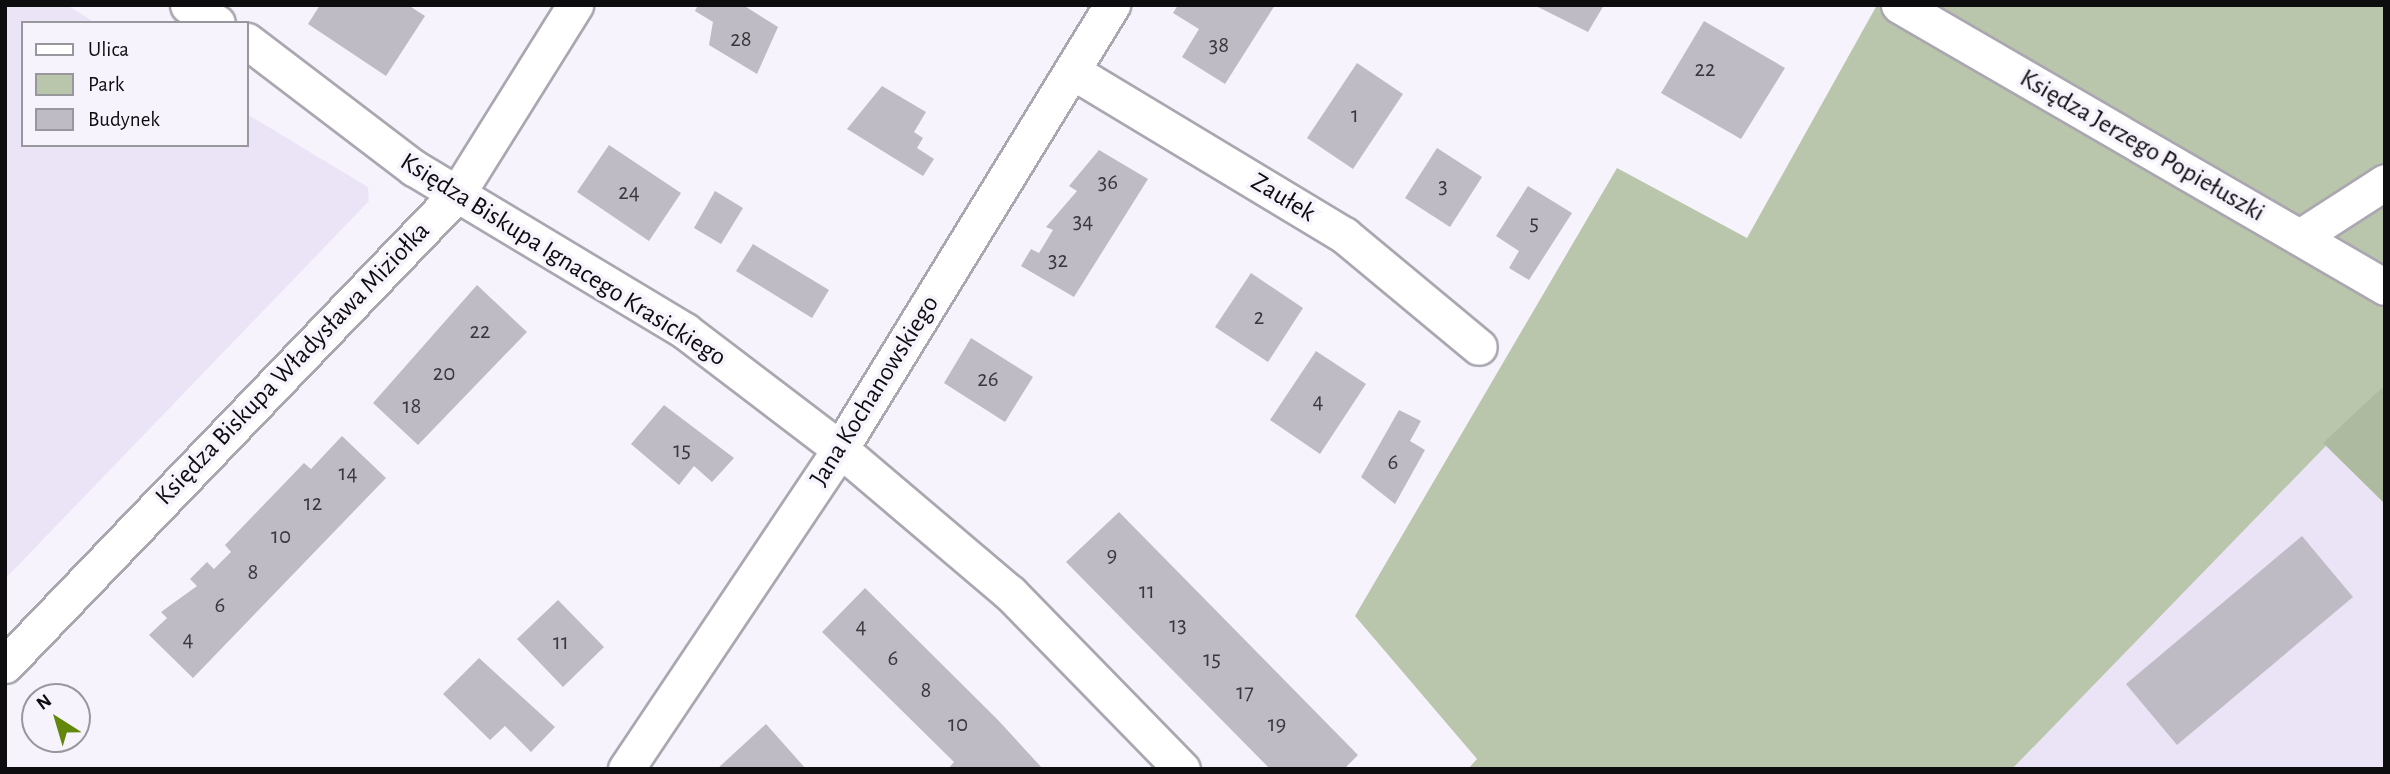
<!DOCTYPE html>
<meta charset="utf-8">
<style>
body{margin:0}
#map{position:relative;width:2390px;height:774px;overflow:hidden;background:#f6f3fd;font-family:"Alegreya Sans",sans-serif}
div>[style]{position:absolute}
.built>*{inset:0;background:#ebe4f6}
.green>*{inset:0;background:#bac6ac}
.forest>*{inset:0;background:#aeba9f}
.building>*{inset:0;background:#bfbbc5}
.roads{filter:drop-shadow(2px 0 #aaa7b0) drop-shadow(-2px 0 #aaa7b0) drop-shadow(0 2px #aaa7b0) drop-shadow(0 -2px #aaa7b0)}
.minor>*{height:35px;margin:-17.5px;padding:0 17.5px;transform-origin:17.5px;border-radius:17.5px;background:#fff}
span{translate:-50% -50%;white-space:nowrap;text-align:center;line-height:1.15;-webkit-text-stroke:7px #f6f3fd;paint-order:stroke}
.number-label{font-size:23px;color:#3a383c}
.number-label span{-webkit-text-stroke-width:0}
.street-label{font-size:26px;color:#0d0c0f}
.frame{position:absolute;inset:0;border:7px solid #0d0c0f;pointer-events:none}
.legend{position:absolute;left:21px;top:21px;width:228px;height:126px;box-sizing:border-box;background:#f6f3fd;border:2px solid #99979e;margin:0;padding:9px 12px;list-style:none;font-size:21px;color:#0d0c0f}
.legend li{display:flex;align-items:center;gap:14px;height:35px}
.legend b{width:35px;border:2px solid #99979e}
.north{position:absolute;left:21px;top:683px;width:70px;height:70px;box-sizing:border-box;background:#f6f3fd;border:2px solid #99979e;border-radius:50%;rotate:323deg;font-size:19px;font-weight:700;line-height:28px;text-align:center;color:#0d0c0f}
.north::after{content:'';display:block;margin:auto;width:24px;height:32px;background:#62870b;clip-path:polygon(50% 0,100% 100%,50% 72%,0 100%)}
</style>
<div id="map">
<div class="built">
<i style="clip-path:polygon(5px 5px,67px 5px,96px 23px,23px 23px,23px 145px,247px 145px,247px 114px,368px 187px,369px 201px,5px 579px)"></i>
<i style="clip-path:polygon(2323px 443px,2385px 504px,2385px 769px,2012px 769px)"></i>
</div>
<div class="green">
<i style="clip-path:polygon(1877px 5px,2385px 5px,2385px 385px,2012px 769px,1468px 769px,1477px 759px,1355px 616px,1617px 168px,1747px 238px)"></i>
</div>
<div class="forest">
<i style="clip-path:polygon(2385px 385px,2385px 504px,2323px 443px)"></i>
</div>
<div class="building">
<i style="clip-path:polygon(320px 5px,408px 5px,425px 16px,386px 76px,308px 24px)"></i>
<i style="clip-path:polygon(698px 5px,743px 5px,778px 27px,757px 74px,709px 45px,713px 22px,695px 11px)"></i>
<i style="clip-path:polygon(1178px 5px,1275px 5px,1225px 84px,1182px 57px,1199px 29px,1173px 13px)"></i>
<i style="clip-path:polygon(1534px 5px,1604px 5px,1588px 32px)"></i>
<i style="clip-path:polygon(1704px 21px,1785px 68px,1741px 139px,1661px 93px)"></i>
<i style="clip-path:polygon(1357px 63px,1403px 94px,1353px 169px,1307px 138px)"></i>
<i style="clip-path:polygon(882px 86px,926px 112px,914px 132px,923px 138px,917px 148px,934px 159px,923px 176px,847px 129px)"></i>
<i style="clip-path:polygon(609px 145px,681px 193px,649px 241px,577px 192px)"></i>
<i style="clip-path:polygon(1437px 148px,1482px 177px,1450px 227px,1405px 198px)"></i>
<i style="clip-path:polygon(1099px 150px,1148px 179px,1074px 297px,1021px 266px,1031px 249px,1039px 253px,1053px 230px,1046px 227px,1077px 191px,1069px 186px)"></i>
<i style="clip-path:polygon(1528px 186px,1572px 213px,1529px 280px,1509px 268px,1519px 251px,1496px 236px)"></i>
<i style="clip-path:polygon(715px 191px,743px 208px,721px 244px,694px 228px)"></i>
<i style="clip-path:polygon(753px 244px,829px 290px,812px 318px,736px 271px)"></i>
<i style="clip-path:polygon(1251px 273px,1303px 308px,1268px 362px,1215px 327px)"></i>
<i style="clip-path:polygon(477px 285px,527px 332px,418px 445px,373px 403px)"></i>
<i style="clip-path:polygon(971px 338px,1033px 377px,1005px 422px,944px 383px)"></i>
<i style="clip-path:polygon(1316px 351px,1366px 384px,1320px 454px,1270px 420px)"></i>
<i style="clip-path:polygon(664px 405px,734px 458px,712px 482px,694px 466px,679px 485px,631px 444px)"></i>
<i style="clip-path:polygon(1399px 410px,1421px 421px,1410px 441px,1425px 450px,1395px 504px,1361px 477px)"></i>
<i style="clip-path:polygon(342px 436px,386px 478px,193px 678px,149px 635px,167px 618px,161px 612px,197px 586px,190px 579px,207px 562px,214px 569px,231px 552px,225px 545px,304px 463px,311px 469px)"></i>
<i style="clip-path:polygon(1119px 512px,1358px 755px,1344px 769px,1270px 769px,1066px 562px)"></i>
<i style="clip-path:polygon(2302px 536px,2353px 597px,2177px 745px,2126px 684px)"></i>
<i style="clip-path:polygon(865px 588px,997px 719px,1043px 769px,948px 769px,954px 762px,822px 632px)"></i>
<i style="clip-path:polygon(558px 600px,604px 647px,563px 687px,517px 639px)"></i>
<i style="clip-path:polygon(479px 658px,555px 727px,531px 752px,505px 726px,490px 740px,443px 694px)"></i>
<i style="clip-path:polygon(766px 724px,806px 769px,717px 769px)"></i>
</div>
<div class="roads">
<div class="minor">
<i style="left:188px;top:5px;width:34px;rotate:32deg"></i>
<i style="left:1899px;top:5px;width:562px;rotate:30.12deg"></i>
<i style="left:247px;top:41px;width:210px;rotate:37.3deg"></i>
<i style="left:414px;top:168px;width:316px;rotate:31deg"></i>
<i style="left:685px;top:331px;width:195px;rotate:37.3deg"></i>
<i style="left:840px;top:449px;width:223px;rotate:40.3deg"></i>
<i style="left:1010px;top:593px;width:246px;rotate:45.7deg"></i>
<i style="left:1072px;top:71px;width:318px;rotate:31.1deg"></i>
<i style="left:1344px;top:235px;width:175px;rotate:39.7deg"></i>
<i style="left:2300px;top:237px;width:101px;rotate:-32.9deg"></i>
<i style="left:5px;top:665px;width:653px;rotate:-46.18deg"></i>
<i style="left:457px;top:194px;width:223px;rotate:-58deg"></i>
<i style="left:626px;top:769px;width:385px;rotate:-56.2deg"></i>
<i style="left:840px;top:449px;width:521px;rotate:-58.51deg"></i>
</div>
</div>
<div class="number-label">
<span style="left:741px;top:40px">28</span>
<span style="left:1219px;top:46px">38</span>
<span style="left:1705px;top:70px">22</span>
<span style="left:1355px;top:116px">1</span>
<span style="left:1108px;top:183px">36</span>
<span style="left:1443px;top:187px">3</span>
<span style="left:629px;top:193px">24</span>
<span style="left:1083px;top:222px">34</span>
<span style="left:1534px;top:224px">5</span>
<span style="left:1058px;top:261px">32</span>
<span style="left:1259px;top:318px">2</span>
<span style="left:480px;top:332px">22</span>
<span style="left:444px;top:374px">20</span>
<span style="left:988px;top:380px">26</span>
<span style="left:1318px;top:402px">4</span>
<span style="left:412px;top:407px">18</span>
<span style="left:682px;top:451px">15</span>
<span style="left:1393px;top:463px">6</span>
<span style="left:348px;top:474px">14</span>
<span style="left:313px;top:504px">12</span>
<span style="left:281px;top:537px">10</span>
<span style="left:1112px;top:556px">9</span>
<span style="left:253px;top:573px">8</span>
<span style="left:1147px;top:592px">11</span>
<span style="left:220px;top:606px">6</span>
<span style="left:1178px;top:626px">13</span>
<span style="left:861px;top:627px">4</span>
<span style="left:188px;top:640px">4</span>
<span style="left:561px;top:643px">11</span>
<span style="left:893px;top:659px">6</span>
<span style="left:1212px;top:660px">15</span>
<span style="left:926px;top:691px">8</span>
<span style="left:1245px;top:693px">17</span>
<span style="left:958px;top:725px">10</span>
<span style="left:1277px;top:725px">19</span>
</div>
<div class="street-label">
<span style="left:2142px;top:146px;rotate:30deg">Księdza Jerzego Popiełuszki</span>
<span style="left:1283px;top:198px;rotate:31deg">Zaułek</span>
<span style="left:563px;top:260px;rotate:32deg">Księdza Biskupa Ignacego Krasickiego</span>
<span style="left:293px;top:364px;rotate:-46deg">Księdza Biskupa Władysława Miziołka</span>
<span style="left:875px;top:391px;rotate:-58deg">Jana Kochanowskiego</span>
</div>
<div class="frame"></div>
<ul class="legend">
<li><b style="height:9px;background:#fff"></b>Ulica</li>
<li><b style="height:19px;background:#bac6ac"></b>Park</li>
<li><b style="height:19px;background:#bfbbc5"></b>Budynek</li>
</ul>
<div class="north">N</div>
</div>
